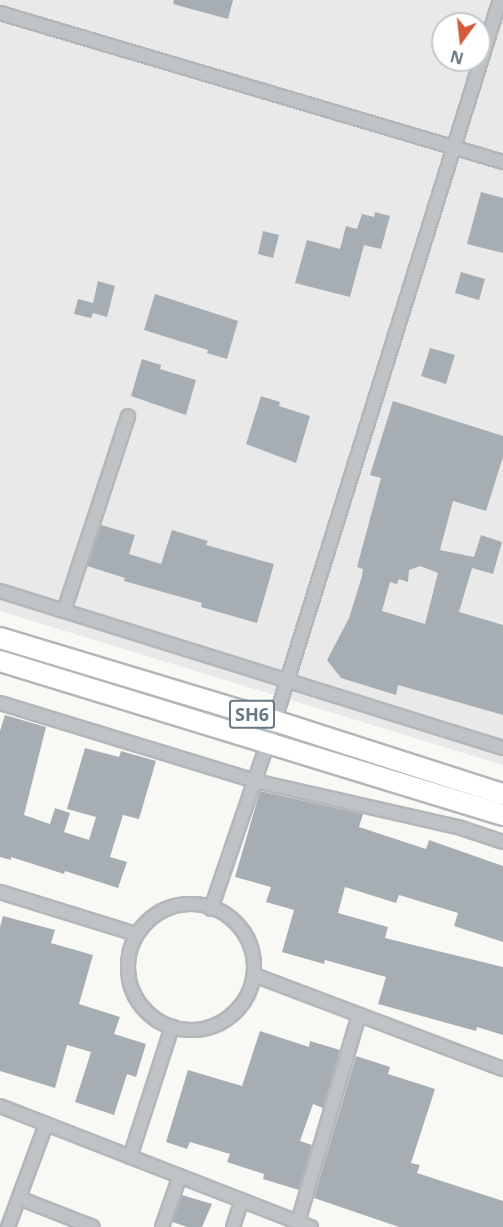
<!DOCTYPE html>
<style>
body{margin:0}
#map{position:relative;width:503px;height:1227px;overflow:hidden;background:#f8f8f5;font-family:"Noto Sans",sans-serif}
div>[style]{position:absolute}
.built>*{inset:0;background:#e8e9e8}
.building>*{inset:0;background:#a7aeb3}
.roads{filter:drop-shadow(2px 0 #b3b7ba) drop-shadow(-2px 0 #b3b7ba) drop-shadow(0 2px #b3b7ba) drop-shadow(0 -2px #b3b7ba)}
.minor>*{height:12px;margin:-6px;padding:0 6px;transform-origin:6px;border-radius:6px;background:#bfc3c6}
.minor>.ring{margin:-6px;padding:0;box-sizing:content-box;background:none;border:12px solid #bfc3c6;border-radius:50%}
.primary>*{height:20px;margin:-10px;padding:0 10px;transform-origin:10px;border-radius:10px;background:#fff}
span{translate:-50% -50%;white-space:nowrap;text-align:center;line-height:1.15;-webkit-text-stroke:6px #fff;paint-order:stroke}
.shield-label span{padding:2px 4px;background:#fff;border:2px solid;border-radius:4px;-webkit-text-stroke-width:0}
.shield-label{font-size:18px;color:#6a7883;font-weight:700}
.north{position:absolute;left:431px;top:12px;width:60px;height:60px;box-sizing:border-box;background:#fff;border:2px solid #c3c9cd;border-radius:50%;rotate:195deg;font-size:16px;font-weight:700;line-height:24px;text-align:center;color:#6a7883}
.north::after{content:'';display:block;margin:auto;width:21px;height:27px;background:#d15b3c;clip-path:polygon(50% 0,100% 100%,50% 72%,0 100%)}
</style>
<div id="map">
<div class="built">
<i style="clip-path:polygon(evenodd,0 0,503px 0,503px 765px,0 611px,0 0,443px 24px,479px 24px,479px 60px,443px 60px,443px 24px)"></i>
</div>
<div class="building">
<i style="clip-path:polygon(174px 0,233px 0,228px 19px,173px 4px)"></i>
<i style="clip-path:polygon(481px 192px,503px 198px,503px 253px,467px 244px)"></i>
<i style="clip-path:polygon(375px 212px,390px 216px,381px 249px,364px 245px,350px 297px,295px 283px,307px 240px,340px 249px,346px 226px,357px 229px,362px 214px,374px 217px)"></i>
<i style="clip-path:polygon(263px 231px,279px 235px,273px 258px,258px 254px)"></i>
<i style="clip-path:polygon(461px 272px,485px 279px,479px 300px,455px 293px)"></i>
<i style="clip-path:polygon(98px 281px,115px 286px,107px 317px,93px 313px,91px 318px,74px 314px,78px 299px,93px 303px)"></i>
<i style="clip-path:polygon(155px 294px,238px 321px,227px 359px,207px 353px,208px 350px,144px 330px)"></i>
<i style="clip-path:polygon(430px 348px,455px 355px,446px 384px,421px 376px)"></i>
<i style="clip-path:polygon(142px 359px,161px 365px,160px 369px,196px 380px,186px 415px,131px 396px)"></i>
<i style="clip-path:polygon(261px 396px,280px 402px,279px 406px,310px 416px,296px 463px,246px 444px)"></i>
<i style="clip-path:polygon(evenodd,393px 401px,503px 436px,503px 457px,486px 511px,453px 501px,440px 550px,474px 557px,481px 535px,502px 542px,493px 574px,472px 568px,459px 612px,503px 625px,503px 715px,398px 685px,396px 695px,341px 678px,327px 660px,349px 618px,362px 576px,363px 569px,357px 567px,381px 478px,370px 475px,393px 401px,420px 566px,438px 573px,425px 624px,382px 611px,390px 582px,397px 584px,399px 579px,408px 582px,409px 570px,420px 566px)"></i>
<i style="clip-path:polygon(101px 525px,135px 535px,129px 554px,161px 564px,172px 530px,208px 541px,206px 545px,274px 564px,257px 623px,201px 607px,202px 603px,124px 581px,125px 578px,87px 566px)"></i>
<i style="clip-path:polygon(5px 715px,46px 727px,24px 815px,50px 824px,55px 808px,70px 813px,64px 832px,89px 840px,96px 817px,67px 809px,85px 748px,119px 757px,121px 751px,156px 761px,139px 819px,123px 815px,110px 857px,127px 862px,118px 888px,65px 871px,64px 874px,11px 857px,11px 860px,0 857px,0 731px)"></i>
<i style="clip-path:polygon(260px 791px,363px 814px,359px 827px,426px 849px,429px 840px,503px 866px,503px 942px,454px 926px,458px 913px,399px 895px,396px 903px,345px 887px,338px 913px,388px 927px,385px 938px,503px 967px,503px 1035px,477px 1027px,476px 1031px,378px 1004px,386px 977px,325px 960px,324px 964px,282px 952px,294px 910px,266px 902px,271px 887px,235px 877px)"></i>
<i style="clip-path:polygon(3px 916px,55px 930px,51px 943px,93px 955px,79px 1004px,120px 1017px,114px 1034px,146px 1044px,136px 1077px,127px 1074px,114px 1115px,75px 1102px,91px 1052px,67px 1045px,55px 1088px,0 1071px,0 927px)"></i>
<i style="clip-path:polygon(260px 1031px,309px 1047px,310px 1041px,340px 1050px,323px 1108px,313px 1104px,300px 1141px,312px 1145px,299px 1190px,263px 1179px,264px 1174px,227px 1162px,230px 1154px,190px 1142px,187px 1149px,166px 1142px,188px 1070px,242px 1086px)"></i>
<i style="clip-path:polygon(356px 1056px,390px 1067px,388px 1074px,435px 1089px,411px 1163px,420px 1165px,417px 1173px,503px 1201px,503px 1227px,399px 1227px,314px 1198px)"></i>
<i style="clip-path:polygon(182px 1195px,212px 1204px,202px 1227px,187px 1227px,172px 1222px)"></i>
</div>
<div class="roads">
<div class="minor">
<i style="left:0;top:13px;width:525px;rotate:16.5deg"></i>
<i style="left:0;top:591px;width:527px;rotate:17.33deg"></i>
<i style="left:64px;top:611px;width:205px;rotate:-71.8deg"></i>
<i style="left:0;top:703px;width:267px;rotate:17deg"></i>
<i style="left:255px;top:781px;width:208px;rotate:12.8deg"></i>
<i style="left:458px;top:827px;width:47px;rotate:18.4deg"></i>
<i style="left:0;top:892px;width:142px;rotate:17.2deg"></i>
<i class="ring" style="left:128px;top:904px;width:114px;height:114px"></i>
<i style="left:211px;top:909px;width:176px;rotate:-71.2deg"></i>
<i style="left:268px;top:742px;width:777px;rotate:-72.64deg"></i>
<i style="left:254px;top:975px;width:266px;rotate:20.7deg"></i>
<i style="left:0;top:1106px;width:334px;rotate:21.3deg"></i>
<i style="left:130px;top:1157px;width:137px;rotate:-72.1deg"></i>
<i style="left:19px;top:1198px;width:79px;rotate:21.4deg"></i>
<i style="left:298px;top:1222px;width:216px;rotate:-73.6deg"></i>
<i style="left:8px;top:1227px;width:110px;rotate:-69.7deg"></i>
<i style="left:162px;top:1227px;width:54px;rotate:-70.6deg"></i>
<i style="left:233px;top:1227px;width:28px;rotate:-72deg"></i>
</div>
<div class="primary">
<i style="left:0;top:638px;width:287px;rotate:16.8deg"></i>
<i style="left:275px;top:721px;width:239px;rotate:17.8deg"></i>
<i style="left:0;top:661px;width:526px;rotate:17.02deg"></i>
</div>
</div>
<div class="shield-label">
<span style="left:252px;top:714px">SH6</span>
</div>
<div class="north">N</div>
</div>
